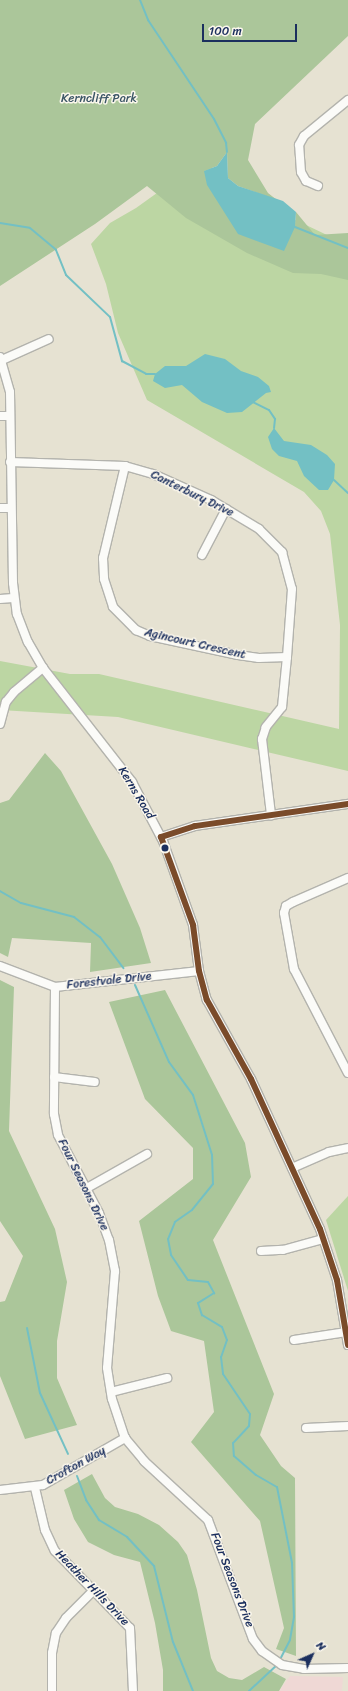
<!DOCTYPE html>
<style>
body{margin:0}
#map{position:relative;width:348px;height:1691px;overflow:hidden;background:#e6e2d2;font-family:Sriracha,sans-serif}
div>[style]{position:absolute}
.built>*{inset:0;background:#efd8d5}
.green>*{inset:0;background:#bcd6a3}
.forest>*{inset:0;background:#abc69a}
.water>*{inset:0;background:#73c0c4}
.stream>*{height:2px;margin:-1px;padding:0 1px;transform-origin:1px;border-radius:1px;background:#73c0c4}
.roads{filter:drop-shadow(1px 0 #b3b3ad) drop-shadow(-1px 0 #b3b3ad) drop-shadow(0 1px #b3b3ad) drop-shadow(0 -1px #b3b3ad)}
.minor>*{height:8px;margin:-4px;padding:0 4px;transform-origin:4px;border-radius:4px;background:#fbfbf8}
.bus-1>*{height:6px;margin:-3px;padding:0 3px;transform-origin:3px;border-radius:3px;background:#7a4b2a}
.dots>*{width:11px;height:11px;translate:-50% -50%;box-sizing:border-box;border:2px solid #fbf7ec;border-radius:50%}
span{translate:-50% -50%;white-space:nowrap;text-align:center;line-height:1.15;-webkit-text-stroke:3px #fbf7ec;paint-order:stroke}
.park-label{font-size:12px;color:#3b5666}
.street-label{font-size:12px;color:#1b2f5e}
.north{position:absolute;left:292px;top:1635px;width:40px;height:40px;-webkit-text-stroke:3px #fbf7ec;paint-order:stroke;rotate:45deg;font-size:11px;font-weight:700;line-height:16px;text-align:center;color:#1b2f5e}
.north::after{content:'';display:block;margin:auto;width:14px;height:18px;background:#1b2f5e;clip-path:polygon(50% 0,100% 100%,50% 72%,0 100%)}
.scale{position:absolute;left:202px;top:24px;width:95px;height:18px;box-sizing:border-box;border:2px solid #1b2f5e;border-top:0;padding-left:5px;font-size:12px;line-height:14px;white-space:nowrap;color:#1b2f5e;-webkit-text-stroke:3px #fbf7ec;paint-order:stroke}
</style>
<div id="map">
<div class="built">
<i style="clip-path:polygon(290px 1676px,343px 1677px,342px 1691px,279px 1691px)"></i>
</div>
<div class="green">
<i style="clip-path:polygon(203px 160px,245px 196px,348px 245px,348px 771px,118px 717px,0 710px,0 661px,70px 674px,99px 674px,339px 729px,340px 625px,330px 534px,321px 511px,304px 492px,147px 400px,118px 333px,106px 284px,91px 244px,110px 223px,136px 208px)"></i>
<i style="clip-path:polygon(348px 1196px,348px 1291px,326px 1220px)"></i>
</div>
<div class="forest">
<i style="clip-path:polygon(0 0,348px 0,348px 36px,255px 124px,248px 160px,268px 193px,277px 200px,238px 186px,228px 178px,227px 152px,217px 166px,204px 171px,295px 227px,296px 212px,315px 235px,348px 233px,348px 280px,321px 274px,293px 273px,247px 253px,186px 218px,147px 186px,95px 224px,0 286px)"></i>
<i style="clip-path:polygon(45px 753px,61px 771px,112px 864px,140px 928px,151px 963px,90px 972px,91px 943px,12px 938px,8px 957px,0 953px,0 803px,9px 800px)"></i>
<i style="clip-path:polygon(0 980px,14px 987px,9px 1131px,55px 1229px,67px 1282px,57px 1341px,57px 1378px,77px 1425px,25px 1439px,0 1376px,0 1302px,5px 1301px,23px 1256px,0 1221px)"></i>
<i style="clip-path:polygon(165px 990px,245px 1143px,251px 1177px,213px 1240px,274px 1394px,260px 1435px,281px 1466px,295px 1478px,296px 1656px,276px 1649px,284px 1628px,260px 1521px,191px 1442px,214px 1412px,204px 1341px,171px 1331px,158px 1296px,139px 1221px,193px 1179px,193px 1148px,145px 1099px,109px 1002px)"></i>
<i style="clip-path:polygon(92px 1474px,105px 1498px,115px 1507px,138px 1514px,159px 1525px,178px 1542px,187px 1555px,197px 1590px,211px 1658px,217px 1671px,229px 1678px,242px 1680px,264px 1667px,286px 1679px,279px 1691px,163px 1691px,163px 1670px,155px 1623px,140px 1562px,114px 1555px,88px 1542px,74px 1519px,64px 1490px)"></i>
</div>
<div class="water">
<i style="clip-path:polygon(227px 152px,228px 178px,238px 186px,283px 201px,296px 212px,295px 227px,284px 251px,238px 234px,207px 185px,204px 171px,217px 166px)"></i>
<i style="clip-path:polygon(205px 354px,225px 359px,241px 371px,258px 377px,269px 386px,271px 392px,266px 393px,242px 412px,227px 413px,202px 402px,182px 385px,165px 388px,153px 381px,155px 374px,165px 366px,186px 366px)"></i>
<i style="clip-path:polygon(274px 428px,284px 441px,311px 445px,327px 455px,335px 464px,334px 480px,328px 490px,319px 490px,304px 476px,297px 461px,279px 456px,272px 449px,268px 437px)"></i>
</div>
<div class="stream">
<i style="left:140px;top:0;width:22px;rotate:68deg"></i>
<i style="left:148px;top:20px;width:119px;rotate:56.3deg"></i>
<i style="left:214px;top:119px;width:27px;rotate:63deg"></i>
<i style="left:226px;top:143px;width:9px;rotate:84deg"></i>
<i style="left:0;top:223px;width:30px;rotate:9deg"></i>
<i style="left:30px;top:228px;width:34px;rotate:40deg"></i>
<i style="left:56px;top:250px;width:27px;rotate:68deg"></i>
<i style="left:66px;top:275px;width:61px;rotate:43.7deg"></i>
<i style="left:110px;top:317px;width:46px;rotate:74.7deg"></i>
<i style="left:122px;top:361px;width:27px;rotate:28deg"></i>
<i style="left:146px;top:374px;width:9px"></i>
<i style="left:295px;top:227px;width:57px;rotate:21.6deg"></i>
<i style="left:253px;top:402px;width:18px;rotate:27deg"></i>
<i style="left:269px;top:410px;width:11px;rotate:56deg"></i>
<i style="left:275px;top:419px;width:9px;rotate:96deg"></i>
<i style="left:334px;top:480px;width:19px;rotate:43deg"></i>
<i style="left:0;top:891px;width:24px;rotate:30deg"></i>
<i style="left:21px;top:903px;width:55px;rotate:14.8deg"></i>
<i style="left:74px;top:917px;width:33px;rotate:38deg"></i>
<i style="left:100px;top:937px;width:39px;rotate:53deg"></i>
<i style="left:135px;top:985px;width:84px;rotate:66.2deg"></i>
<i style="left:169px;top:1062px;width:41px;rotate:54deg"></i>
<i style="left:193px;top:1095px;width:63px;rotate:72.4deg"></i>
<i style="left:212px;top:1155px;width:29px;rotate:88deg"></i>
<i style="left:213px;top:1184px;width:33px;rotate:129deg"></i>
<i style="left:192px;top:1210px;width:21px;rotate:145deg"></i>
<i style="left:175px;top:1222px;width:18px;rotate:112deg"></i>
<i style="left:168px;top:1239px;width:16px;rotate:79deg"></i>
<i style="left:171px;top:1255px;width:30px;rotate:56deg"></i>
<i style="left:188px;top:1280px;width:20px;rotate:6deg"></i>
<i style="left:208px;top:1282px;width:13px;rotate:61deg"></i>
<i style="left:214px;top:1293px;width:19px;rotate:148deg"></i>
<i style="left:198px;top:1303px;width:13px;rotate:72deg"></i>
<i style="left:202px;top:1315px;width:23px;rotate:31deg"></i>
<i style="left:222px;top:1327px;width:14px;rotate:69deg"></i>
<i style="left:227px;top:1340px;width:18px;rotate:109deg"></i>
<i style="left:221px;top:1357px;width:17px;rotate:83deg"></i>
<i style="left:223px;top:1374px;width:48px;rotate:56deg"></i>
<i style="left:250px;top:1414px;width:12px;rotate:95deg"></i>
<i style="left:249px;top:1426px;width:23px;rotate:133deg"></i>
<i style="left:233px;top:1443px;width:13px;rotate:86deg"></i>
<i style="left:234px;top:1456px;width:29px;rotate:41deg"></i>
<i style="left:256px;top:1475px;width:24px;rotate:30deg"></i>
<i style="left:277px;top:1487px;width:77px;rotate:78.8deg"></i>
<i style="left:292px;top:1563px;width:54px;rotate:87.9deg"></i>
<i style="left:294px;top:1617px;width:23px;rotate:100deg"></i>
<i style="left:290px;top:1640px;width:20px;rotate:117deg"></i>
<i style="left:27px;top:1328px;width:66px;rotate:78.7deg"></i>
<i style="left:40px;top:1393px;width:67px;rotate:65.3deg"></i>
<i style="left:77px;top:1476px;width:26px;rotate:69deg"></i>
<i style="left:86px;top:1500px;width:24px;rotate:57deg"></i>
<i style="left:99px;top:1520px;width:33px;rotate:31deg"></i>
<i style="left:127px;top:1537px;width:40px;rotate:47deg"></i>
<i style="left:154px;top:1566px;width:78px;rotate:76deg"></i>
<i style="left:173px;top:1642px;width:53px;rotate:67.8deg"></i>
<i style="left:249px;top:1691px;width:40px;rotate:-43deg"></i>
</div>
<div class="roads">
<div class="minor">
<i style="left:318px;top:186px;width:13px;rotate:-157deg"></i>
<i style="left:306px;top:181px;width:10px;rotate:-119deg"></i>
<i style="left:301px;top:172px;width:27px;rotate:-94deg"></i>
<i style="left:299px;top:145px;width:10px;rotate:-61deg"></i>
<i style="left:304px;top:136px;width:57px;rotate:-39.3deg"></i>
<i style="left:0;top:357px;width:36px;rotate:74deg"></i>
<i style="left:10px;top:392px;width:191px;rotate:89.1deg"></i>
<i style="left:13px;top:583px;width:31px;rotate:83deg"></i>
<i style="left:17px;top:614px;width:30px;rotate:69deg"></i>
<i style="left:28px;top:642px;width:30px;rotate:60deg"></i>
<i style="left:43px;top:668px;width:145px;rotate:52deg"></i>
<i style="left:132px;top:782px;width:67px;rotate:62.3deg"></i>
<i style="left:163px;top:841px;width:89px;rotate:70.3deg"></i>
<i style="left:193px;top:925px;width:46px;rotate:82.6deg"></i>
<i style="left:199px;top:971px;width:30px;rotate:75deg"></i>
<i style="left:207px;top:1000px;width:90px;rotate:60.9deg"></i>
<i style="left:251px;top:1079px;width:165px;rotate:65.3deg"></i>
<i style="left:320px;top:1229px;width:54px;rotate:71.6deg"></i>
<i style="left:337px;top:1280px;width:66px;rotate:80.4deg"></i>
<i style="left:2px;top:360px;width:51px;rotate:-24.1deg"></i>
<i style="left:0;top:416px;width:10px"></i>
<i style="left:10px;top:462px;width:115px;rotate:2deg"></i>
<i style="left:125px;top:466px;width:29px;rotate:16deg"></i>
<i style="left:153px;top:474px;width:64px;rotate:24.1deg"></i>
<i style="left:211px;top:500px;width:56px;rotate:31.1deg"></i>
<i style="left:259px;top:529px;width:33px;rotate:45deg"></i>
<i style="left:282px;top:552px;width:38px;rotate:75deg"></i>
<i style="left:292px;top:589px;width:68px;rotate:94.2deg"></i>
<i style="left:287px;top:657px;width:50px;rotate:95.7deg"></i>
<i style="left:282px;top:707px;width:26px;rotate:129deg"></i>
<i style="left:266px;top:727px;width:13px;rotate:108deg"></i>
<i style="left:262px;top:739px;width:77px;rotate:83.2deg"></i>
<i style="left:125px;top:466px;width:95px;rotate:103.4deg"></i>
<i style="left:103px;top:558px;width:21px;rotate:87deg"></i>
<i style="left:104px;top:579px;width:29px;rotate:72deg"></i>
<i style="left:113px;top:607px;width:33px;rotate:45deg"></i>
<i style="left:136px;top:630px;width:15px;rotate:23deg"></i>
<i style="left:150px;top:636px;width:90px;rotate:12.2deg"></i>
<i style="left:238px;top:655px;width:21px;rotate:8deg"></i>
<i style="left:259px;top:658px;width:28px;rotate:-2deg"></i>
<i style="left:0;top:508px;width:11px"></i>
<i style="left:202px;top:555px;width:52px;rotate:-62.4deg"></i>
<i style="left:0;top:599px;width:13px;rotate:-4deg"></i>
<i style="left:0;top:724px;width:23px;rotate:-75deg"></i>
<i style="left:6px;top:702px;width:13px;rotate:-51deg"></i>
<i style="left:14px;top:692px;width:38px;rotate:-40deg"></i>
<i style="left:161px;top:837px;width:36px;rotate:-18deg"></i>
<i style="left:195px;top:826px;width:155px;rotate:-8.2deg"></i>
<i style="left:348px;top:878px;width:60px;rotate:156.4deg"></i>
<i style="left:293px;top:902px;width:8px;rotate:150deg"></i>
<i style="left:286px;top:906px;width:7px;rotate:106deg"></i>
<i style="left:284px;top:913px;width:57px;rotate:79.9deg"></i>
<i style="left:294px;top:969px;width:117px;rotate:62.6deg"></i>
<i style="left:0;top:966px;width:59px;rotate:20.9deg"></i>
<i style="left:55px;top:987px;width:145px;rotate:-6.3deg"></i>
<i style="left:55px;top:987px;width:127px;rotate:90.5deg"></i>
<i style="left:54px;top:1114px;width:21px;rotate:79deg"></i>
<i style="left:58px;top:1135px;width:88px;rotate:62.3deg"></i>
<i style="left:99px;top:1213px;width:29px;rotate:70deg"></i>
<i style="left:109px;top:1240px;width:32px;rotate:79deg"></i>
<i style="left:115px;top:1271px;width:97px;rotate:94.7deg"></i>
<i style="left:107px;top:1368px;width:31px;rotate:81deg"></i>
<i style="left:112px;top:1399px;width:41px;rotate:71.6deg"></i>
<i style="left:125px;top:1438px;width:30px;rotate:50deg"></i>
<i style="left:144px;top:1461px;width:87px;rotate:42.7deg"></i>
<i style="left:208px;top:1520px;width:127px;rotate:69.3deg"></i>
<i style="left:253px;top:1639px;width:15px;rotate:53deg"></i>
<i style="left:262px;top:1651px;width:24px;rotate:35deg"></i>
<i style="left:282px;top:1665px;width:22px;rotate:10deg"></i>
<i style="left:304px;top:1669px;width:44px;rotate:-1.3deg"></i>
<i style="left:54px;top:1077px;width:41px;rotate:7deg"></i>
<i style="left:292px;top:1168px;width:40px;rotate:-23.4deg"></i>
<i style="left:329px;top:1152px;width:19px;rotate:-12deg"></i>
<i style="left:87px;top:1188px;width:69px;rotate:-29.5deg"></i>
<i style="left:261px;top:1251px;width:22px;rotate:-3deg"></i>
<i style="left:283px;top:1250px;width:41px;rotate:-15.4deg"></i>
<i style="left:294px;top:1340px;width:53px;rotate:-8.7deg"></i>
<i style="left:111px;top:1392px;width:58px;rotate:-14deg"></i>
<i style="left:306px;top:1428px;width:42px;rotate:-2.7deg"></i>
<i style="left:35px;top:1488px;width:43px;rotate:76.6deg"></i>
<i style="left:45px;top:1530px;width:23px;rotate:65deg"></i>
<i style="left:55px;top:1551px;width:107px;rotate:45.8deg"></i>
<i style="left:130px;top:1628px;width:63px;rotate:87.3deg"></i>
<i style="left:0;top:1490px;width:43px;rotate:-6.6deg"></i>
<i style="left:43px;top:1485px;width:95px;rotate:-29.8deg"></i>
<i style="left:52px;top:1691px;width:38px;rotate:-90deg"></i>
<i style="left:52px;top:1653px;width:20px;rotate:-79deg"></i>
<i style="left:56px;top:1633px;width:18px;rotate:-56deg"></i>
<i style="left:66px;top:1618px;width:38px;rotate:-45deg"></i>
</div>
</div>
<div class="bus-1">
<i style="left:348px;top:804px;width:155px;rotate:171.8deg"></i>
<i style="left:195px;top:826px;width:36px;rotate:162deg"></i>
<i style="left:161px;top:837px;width:94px;rotate:70deg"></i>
<i style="left:193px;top:925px;width:46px;rotate:82.6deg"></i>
<i style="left:199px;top:971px;width:30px;rotate:75deg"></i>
<i style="left:207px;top:1000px;width:90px;rotate:60.9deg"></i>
<i style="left:251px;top:1079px;width:165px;rotate:65.3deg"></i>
<i style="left:320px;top:1229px;width:54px;rotate:71.6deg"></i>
<i style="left:337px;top:1280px;width:66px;rotate:80.4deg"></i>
</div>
<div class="dots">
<i style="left:165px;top:848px;background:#1b2f5e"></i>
</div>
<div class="park-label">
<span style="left:99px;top:99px">Kerncliff Park</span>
</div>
<div class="street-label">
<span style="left:192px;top:494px;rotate:26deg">Canterbury Drive</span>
<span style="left:195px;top:644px;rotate:13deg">Agincourt Crescent</span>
<span style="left:136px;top:793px;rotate:59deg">Kerns Road</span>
<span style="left:109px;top:981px;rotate:-6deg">Forestvale Drive</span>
<span style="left:83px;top:1185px;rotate:64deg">Four Seasons Drive</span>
<span style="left:76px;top:1466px;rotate:-29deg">Crofton Way</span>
<span style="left:232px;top:1580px;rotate:69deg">Four Seasons Drive</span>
<span style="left:92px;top:1588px;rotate:46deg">Heather Hills Drive</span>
</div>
<div class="north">N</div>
<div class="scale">100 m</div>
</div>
